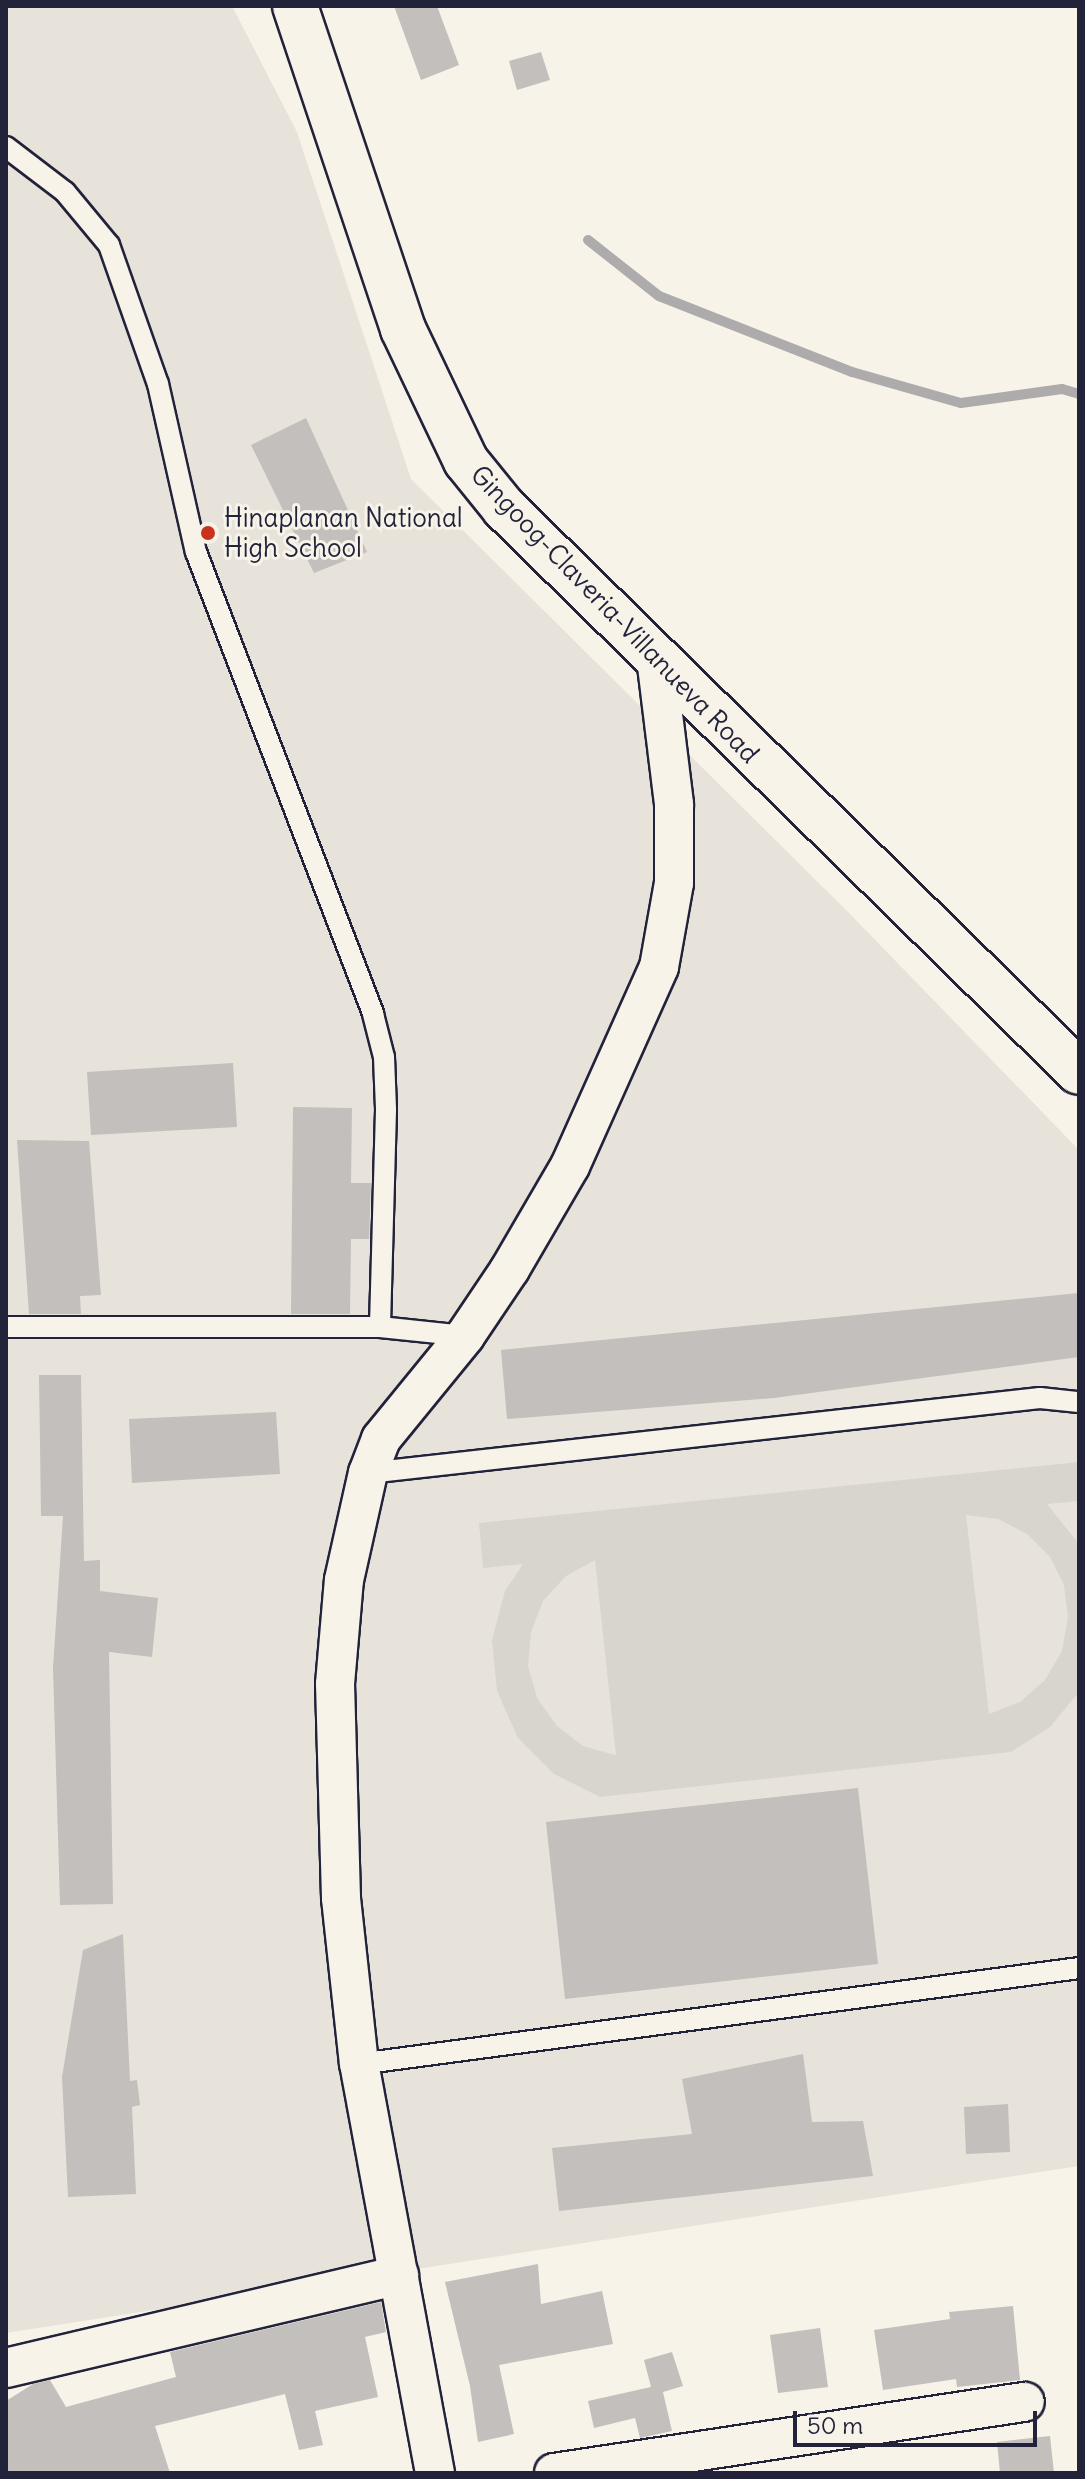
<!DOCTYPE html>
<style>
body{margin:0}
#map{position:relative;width:1085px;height:2479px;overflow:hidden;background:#f7f3e8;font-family:Delius,sans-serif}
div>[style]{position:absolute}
.built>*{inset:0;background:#e7e3db}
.green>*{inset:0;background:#d8d5cf}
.stream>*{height:10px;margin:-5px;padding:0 5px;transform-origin:5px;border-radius:5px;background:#aeabad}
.building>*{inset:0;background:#c2bfbd}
.roads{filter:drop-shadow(2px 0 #22223b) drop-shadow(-2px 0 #22223b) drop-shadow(0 2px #22223b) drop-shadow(0 -2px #22223b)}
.service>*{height:20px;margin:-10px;padding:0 10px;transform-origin:10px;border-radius:10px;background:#f7f3e8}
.minor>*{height:38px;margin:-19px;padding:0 19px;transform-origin:19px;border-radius:19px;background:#f7f3e8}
.primary>*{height:44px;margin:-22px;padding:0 22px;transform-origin:22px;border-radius:22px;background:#f7f3e8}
.dots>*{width:22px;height:22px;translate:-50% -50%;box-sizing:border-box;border:4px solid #f7f3e8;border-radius:50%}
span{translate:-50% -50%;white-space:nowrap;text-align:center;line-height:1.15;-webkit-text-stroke:6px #f7f3e8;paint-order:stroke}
.poi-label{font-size:26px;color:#22223b}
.left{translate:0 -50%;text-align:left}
.street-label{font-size:26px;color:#22223b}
.frame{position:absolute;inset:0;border:8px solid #22223b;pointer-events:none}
.scale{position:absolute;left:793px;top:2411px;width:244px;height:36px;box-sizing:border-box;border:4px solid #22223b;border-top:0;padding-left:10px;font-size:24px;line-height:28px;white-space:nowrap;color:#22223b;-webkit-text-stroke:6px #f7f3e8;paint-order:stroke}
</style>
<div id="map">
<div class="built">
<i style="clip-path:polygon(6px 6px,232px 6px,297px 132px,411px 479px,850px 914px,1079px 1150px,1079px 2166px,6px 2333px)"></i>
</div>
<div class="green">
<i style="clip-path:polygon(evenodd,1079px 1462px,1079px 1501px,1047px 1504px,1079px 1544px,1079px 1692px,1050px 1727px,1011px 1752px,600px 1797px,554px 1774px,518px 1738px,497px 1691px,492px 1640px,505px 1591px,523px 1564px,483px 1568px,479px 1523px,1079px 1462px,966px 1515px,998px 1519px,1027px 1534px,1050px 1557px,1064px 1585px,1068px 1617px,1062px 1651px,1045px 1680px,1020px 1702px,989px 1714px,966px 1515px,1079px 1462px,595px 1560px,616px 1755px,615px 1755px,583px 1746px,557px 1726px,537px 1698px,528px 1666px,531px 1632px,543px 1601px,566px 1576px,595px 1560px)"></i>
</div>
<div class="stream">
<i style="left:588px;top:240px;width:90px;rotate:38.3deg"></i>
<i style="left:659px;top:296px;width:207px;rotate:21.5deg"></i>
<i style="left:852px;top:372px;width:113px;rotate:15.9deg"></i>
<i style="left:961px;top:403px;width:102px;rotate:-7.9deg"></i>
<i style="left:1062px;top:389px;width:18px;rotate:16deg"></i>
</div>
<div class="building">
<i style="clip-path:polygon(394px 6px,437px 6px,459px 65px,421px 80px)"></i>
<i style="clip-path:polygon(541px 52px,550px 80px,517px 90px,509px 61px)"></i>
<i style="clip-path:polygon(306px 418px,367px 552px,314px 573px,251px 445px)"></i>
<i style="clip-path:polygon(233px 1063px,237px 1127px,91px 1135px,87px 1072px)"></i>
<i style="clip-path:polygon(293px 1107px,352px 1108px,351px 1183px,371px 1183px,369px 1239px,351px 1239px,350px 1314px,291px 1314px)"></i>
<i style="clip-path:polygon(17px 1140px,89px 1141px,101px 1295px,80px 1296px,81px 1314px,29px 1314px)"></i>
<i style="clip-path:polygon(1079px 1293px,1079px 1357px,774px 1398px,507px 1419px,501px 1350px)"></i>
<i style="clip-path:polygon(39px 1375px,81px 1375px,84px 1561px,100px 1560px,100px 1591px,158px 1598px,152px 1657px,109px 1652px,113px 1904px,60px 1905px,53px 1668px,63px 1516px,41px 1516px)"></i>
<i style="clip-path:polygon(276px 1412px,280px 1474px,132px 1483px,129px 1419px)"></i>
<i style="clip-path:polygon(858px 1788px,878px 1964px,565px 1999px,546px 1822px)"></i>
<i style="clip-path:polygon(123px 1934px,130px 2081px,137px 2080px,140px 2105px,132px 2107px,136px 2194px,68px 2197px,62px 2077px,83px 1950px)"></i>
<i style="clip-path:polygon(803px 2054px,812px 2122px,863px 2121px,873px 2176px,559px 2211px,552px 2148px,692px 2134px,682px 2079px)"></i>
<i style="clip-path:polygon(1008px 2104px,1010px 2152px,966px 2154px,964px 2107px)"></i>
<i style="clip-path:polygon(538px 2264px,541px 2304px,602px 2291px,613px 2344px,499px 2365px,514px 2434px,478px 2442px,470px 2386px,445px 2282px)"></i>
<i style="clip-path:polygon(381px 2302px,386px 2332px,365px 2337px,378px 2397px,315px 2411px,323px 2445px,299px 2450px,285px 2394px,155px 2426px,170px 2473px,6px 2473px,6px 2401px,33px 2384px,50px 2380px,66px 2407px,176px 2377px,170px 2352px)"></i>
<i style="clip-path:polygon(1013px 2306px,1020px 2380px,957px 2387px,956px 2379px,883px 2390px,874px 2330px,950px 2319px,949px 2312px)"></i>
<i style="clip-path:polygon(820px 2328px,828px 2387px,778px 2393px,770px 2335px)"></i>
<i style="clip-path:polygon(672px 2352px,683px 2386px,663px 2392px,672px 2431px,640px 2438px,635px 2418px,594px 2428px,588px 2401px,651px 2387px,644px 2360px)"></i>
<i style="clip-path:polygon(1050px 2436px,1054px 2473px,1000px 2473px,997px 2442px)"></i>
</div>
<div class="roads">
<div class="service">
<i style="left:6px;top:147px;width:74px;rotate:37.3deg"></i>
<i style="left:65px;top:192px;width:69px;rotate:50.3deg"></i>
<i style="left:109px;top:245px;width:147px;rotate:70.6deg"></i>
<i style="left:158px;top:384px;width:172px;rotate:77.3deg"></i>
<i style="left:196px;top:552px;width:495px;rotate:69deg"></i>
<i style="left:373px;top:1014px;width:44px;rotate:75.7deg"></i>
<i style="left:384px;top:1057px;width:53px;rotate:87.8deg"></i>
<i style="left:386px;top:1110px;width:217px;rotate:91.6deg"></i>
<i style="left:6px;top:1327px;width:374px"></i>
<i style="left:380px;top:1327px;width:85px;rotate:6deg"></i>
<i style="left:368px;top:1473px;width:676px;rotate:-6.37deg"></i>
<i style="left:1040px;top:1398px;width:39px;rotate:6deg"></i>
<i style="left:359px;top:2064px;width:726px;rotate:-7.59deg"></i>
</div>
<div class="minor">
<i style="left:6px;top:2368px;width:404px;rotate:-13.3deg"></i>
<i style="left:435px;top:2473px;width:416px;rotate:-100.5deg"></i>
<i style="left:359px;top:2064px;width:167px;rotate:-96.2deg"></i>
<i style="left:341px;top:1898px;width:214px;rotate:-91.6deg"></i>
<i style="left:335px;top:1684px;width:104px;rotate:-85.1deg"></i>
<i style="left:344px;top:1580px;width:110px;rotate:-77.4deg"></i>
<i style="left:368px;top:1473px;width:36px;rotate:-69deg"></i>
<i style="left:381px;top:1439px;width:133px;rotate:-50.8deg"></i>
<i style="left:465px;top:1336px;width:81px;rotate:-56.1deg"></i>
<i style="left:510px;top:1269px;width:119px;rotate:-59.8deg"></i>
<i style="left:570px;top:1166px;width:218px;rotate:-65.9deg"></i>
<i style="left:659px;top:967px;width:85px;rotate:-79.9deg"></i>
<i style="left:674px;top:883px;width:79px;rotate:-90deg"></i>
<i style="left:674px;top:804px;width:147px;rotate:-97deg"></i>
<i style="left:554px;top:2473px;width:476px;rotate:-8.6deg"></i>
</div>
<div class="primary">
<i style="left:295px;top:6px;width:341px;rotate:71.5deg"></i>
<i style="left:403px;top:329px;width:146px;rotate:64.5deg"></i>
<i style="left:466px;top:461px;width:60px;rotate:51deg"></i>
<i style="left:504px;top:508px;width:805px;rotate:44.45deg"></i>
</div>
</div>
<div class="dots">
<i style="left:208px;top:533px;background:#c8321e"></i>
</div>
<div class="poi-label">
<span class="left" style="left:224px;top:533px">Hinaplanan National<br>High School</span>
</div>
<div class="street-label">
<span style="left:615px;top:614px;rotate:46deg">Gingoog-Claveria-Villanueva Road</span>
</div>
<div class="frame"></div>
<div class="scale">50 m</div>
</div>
